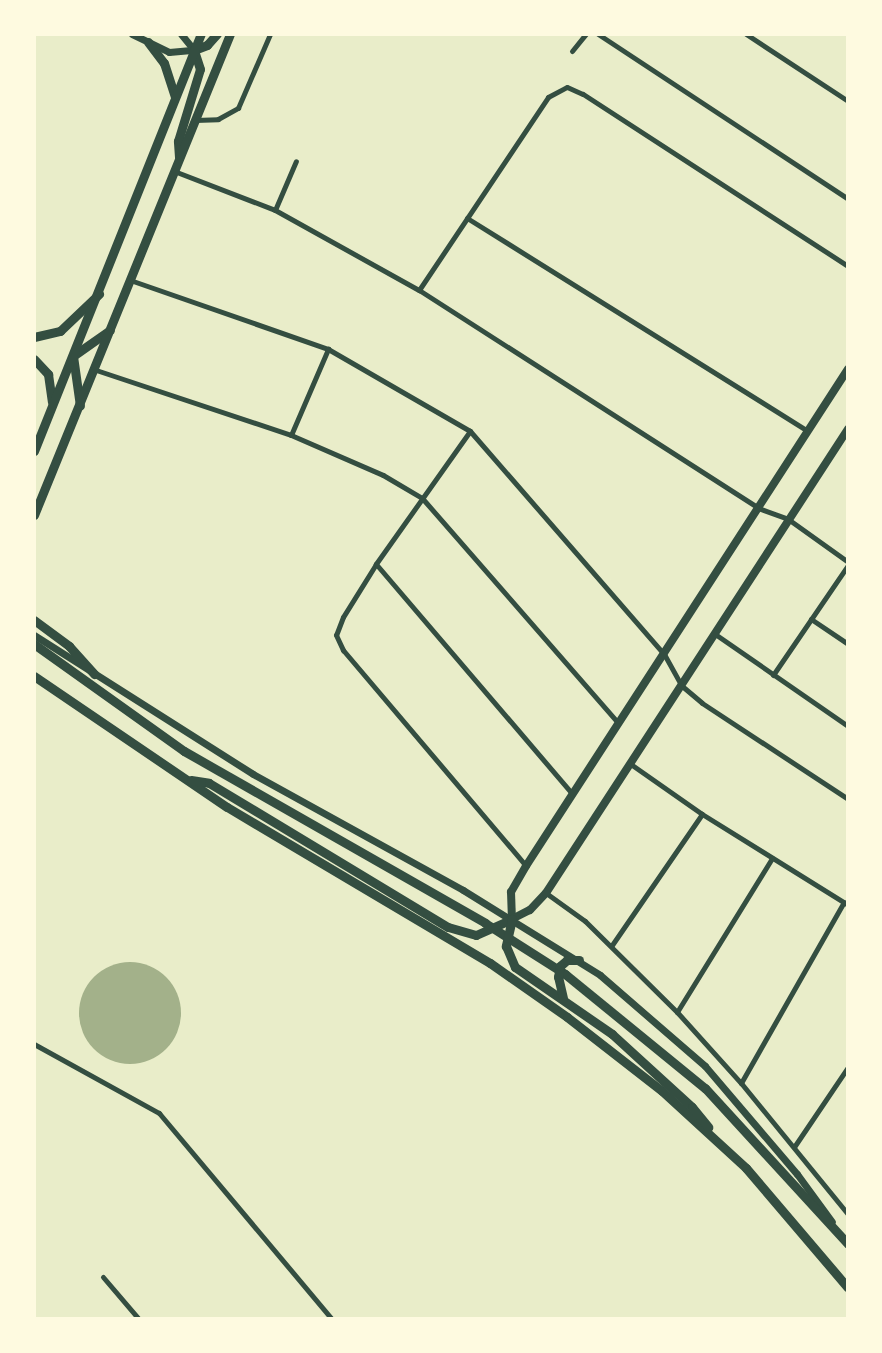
<!DOCTYPE html>
<style>
body{margin:0}
#map{position:relative;width:882px;height:1353px;overflow:hidden;background:#e9edc9;font-family:Signika,sans-serif}
div>[style]{position:absolute}
.water>*{inset:0;background:#a3b18a}
.round{border-radius:50%}
.minor>*{height:5px;margin:-2.5px;padding:0 2.5px;transform-origin:2.5px;border-radius:2.5px;background:#344e41}
.tertiary>*{height:7px;margin:-3.5px;padding:0 3.5px;transform-origin:3.5px;border-radius:3.5px;background:#344e41}
.secondary>*{height:8px;margin:-4px;padding:0 4px;transform-origin:4px;border-radius:4px;background:#344e41}
.primary>*{height:9px;margin:-4.5px;padding:0 4.5px;transform-origin:4.5px;border-radius:4.5px;background:#344e41}
.trunk>*{height:9px;margin:-4.5px;padding:0 4.5px;transform-origin:4.5px;border-radius:4.5px;background:#344e41}
span{translate:-50% -50%;white-space:nowrap;text-align:center;line-height:1.15;-webkit-text-stroke:4.5px #fefae0;paint-order:stroke}
.frame{position:absolute;inset:0;border:36px solid #fefae0;pointer-events:none}
</style>
<div id="map">
<div class="water">
<i class="round" style="left:79px;top:962px;width:102px;height:102px"></i>
</div>
<div class="minor">
<i style="left:598px;top:34px;width:300px;rotate:33.4deg"></i>
<i style="left:746px;top:34px;width:122px;rotate:33.3deg"></i>
<i style="left:572px;top:51px;width:22px;rotate:-51deg"></i>
<i style="left:195px;top:120px;width:23px;rotate:-2deg"></i>
<i style="left:218px;top:119px;width:23px;rotate:-29deg"></i>
<i style="left:238px;top:108px;width:81px;rotate:-66.6deg"></i>
<i style="left:174px;top:171px;width:108px;rotate:21.1deg"></i>
<i style="left:275px;top:210px;width:165px;rotate:29.1deg"></i>
<i style="left:419px;top:290px;width:403px;rotate:32.7deg"></i>
<i style="left:758px;top:508px;width:32px;rotate:20deg"></i>
<i style="left:788px;top:519px;width:74px;rotate:35.6deg"></i>
<i style="left:275px;top:210px;width:53px;rotate:-66.8deg"></i>
<i style="left:467px;top:218px;width:402px;rotate:32deg"></i>
<i style="left:130px;top:280px;width:210px;rotate:19.2deg"></i>
<i style="left:328px;top:349px;width:164px;rotate:30deg"></i>
<i style="left:470px;top:431px;width:296px;rotate:49deg"></i>
<i style="left:664px;top:654px;width:37px;rotate:61deg"></i>
<i style="left:682px;top:686px;width:26px;rotate:40deg"></i>
<i style="left:702px;top:703px;width:175px;rotate:33.3deg"></i>
<i style="left:419px;top:290px;width:232px;rotate:-56.2deg"></i>
<i style="left:548px;top:97px;width:21px;rotate:-28deg"></i>
<i style="left:567px;top:87px;width:17px;rotate:24deg"></i>
<i style="left:583px;top:94px;width:316px;rotate:33deg"></i>
<i style="left:96px;top:370px;width:206px;rotate:18.4deg"></i>
<i style="left:291px;top:435px;width:100px;rotate:23.5deg"></i>
<i style="left:383px;top:475px;width:45px;rotate:30.5deg"></i>
<i style="left:422px;top:498px;width:298px;rotate:48.9deg"></i>
<i style="left:470px;top:431px;width:163px;rotate:125.3deg"></i>
<i style="left:376px;top:564px;width:62px;rotate:121.9deg"></i>
<i style="left:343px;top:617px;width:19px;rotate:111deg"></i>
<i style="left:336px;top:635px;width:17px;rotate:65deg"></i>
<i style="left:343px;top:650px;width:283px;rotate:49.7deg"></i>
<i style="left:291px;top:435px;width:94px;rotate:-66.7deg"></i>
<i style="left:376px;top:564px;width:300px;rotate:49.5deg"></i>
<i style="left:811px;top:619px;width:45px;rotate:34deg"></i>
<i style="left:715px;top:634px;width:162px;rotate:34.7deg"></i>
<i style="left:773px;top:675px;width:133px;rotate:-55.7deg"></i>
<i style="left:632px;top:765px;width:85px;rotate:35deg"></i>
<i style="left:702px;top:814px;width:172px;rotate:31.9deg"></i>
<i style="left:546px;top:893px;width:48px;rotate:35.7deg"></i>
<i style="left:585px;top:921px;width:129px;rotate:44.7deg"></i>
<i style="left:677px;top:1012px;width:96px;rotate:48deg"></i>
<i style="left:741px;top:1083px;width:169px;rotate:50.8deg"></i>
<i style="left:612px;top:945px;width:159px;rotate:-55.5deg"></i>
<i style="left:677px;top:1012px;width:181px;rotate:-58.3deg"></i>
<i style="left:34px;top:1044px;width:143px;rotate:28.9deg"></i>
<i style="left:159px;top:1113px;width:268px;rotate:50deg"></i>
<i style="left:741px;top:1083px;width:208px;rotate:-60.4deg"></i>
<i style="left:794px;top:1147px;width:97px;rotate:-56deg"></i>
<i style="left:103px;top:1277px;width:54px;rotate:49.5deg"></i>
</div>
<div class="tertiary">
<i style="left:132px;top:34px;width:41px;rotate:25.9deg"></i>
<i style="left:169px;top:52px;width:25px;rotate:-5deg"></i>
<i style="left:181px;top:34px;width:21px;rotate:51deg"></i>
<i style="left:34px;top:635px;width:259px;rotate:32.4deg"></i>
<i style="left:253px;top:774px;width:240px;rotate:28.9deg"></i>
<i style="left:463px;top:890px;width:161px;rotate:31.8deg"></i>
<i style="left:600px;top:975px;width:139px;rotate:40.9deg"></i>
<i style="left:705px;top:1066px;width:142px;rotate:49.6deg"></i>
<i style="left:797px;top:1174px;width:59px;rotate:53.9deg"></i>
</div>
<div class="secondary">
<i style="left:848px;top:369px;width:592px;rotate:122.94deg"></i>
<i style="left:526px;top:866px;width:30px;rotate:120deg"></i>
<i style="left:511px;top:892px;width:27px;rotate:88deg"></i>
<i style="left:512px;top:919px;width:20px;rotate:-27deg"></i>
<i style="left:530px;top:910px;width:23px;rotate:-47deg"></i>
<i style="left:546px;top:893px;width:554px;rotate:-56.94deg"></i>
</div>
<div class="primary">
<i style="left:148px;top:42px;width:26px;rotate:53deg"></i>
<i style="left:164px;top:63px;width:35px;rotate:72deg"></i>
<i style="left:194px;top:50px;width:14px;rotate:-21deg"></i>
<i style="left:207px;top:45px;width:15px;rotate:-48deg"></i>
<i style="left:179px;top:157px;width:16px;rotate:-94deg"></i>
<i style="left:178px;top:141px;width:75px;rotate:-73deg"></i>
<i style="left:200px;top:69px;width:20px;rotate:-108deg"></i>
<i style="left:34px;top:337px;width:27px;rotate:-13deg"></i>
<i style="left:60px;top:331px;width:54px;rotate:-43.5deg"></i>
<i style="left:73px;top:356px;width:50px;rotate:82deg"></i>
<i style="left:73px;top:356px;width:45px;rotate:-35.1deg"></i>
<i style="left:34px;top:359px;width:21px;rotate:47deg"></i>
<i style="left:48px;top:374px;width:28px;rotate:82deg"></i>
<i style="left:34px;top:451px;width:449px;rotate:-68.2deg"></i>
<i style="left:34px;top:515px;width:519px;rotate:-67.83deg"></i>
<i style="left:34px;top:620px;width:44px;rotate:36.6deg"></i>
<i style="left:69px;top:646px;width:38px;rotate:48deg"></i>
</div>
<div class="trunk">
<i style="left:34px;top:644px;width:184px;rotate:35.5deg"></i>
<i style="left:184px;top:751px;width:347px;rotate:29.7deg"></i>
<i style="left:485px;top:923px;width:95px;rotate:32.5deg"></i>
<i style="left:565px;top:974px;width:181px;rotate:39.2deg"></i>
<i style="left:705px;top:1088px;width:212px;rotate:47.5deg"></i>
<i style="left:34px;top:676px;width:233px;rotate:34.2deg"></i>
<i style="left:227px;top:807px;width:306px;rotate:30.7deg"></i>
<i style="left:490px;top:963px;width:94px;rotate:35deg"></i>
<i style="left:567px;top:1017px;width:120px;rotate:37.9deg"></i>
<i style="left:662px;top:1091px;width:114px;rotate:42.5deg"></i>
<i style="left:746px;top:1168px;width:157px;rotate:49.6deg"></i>
<i style="left:191px;top:780px;width:18px;rotate:9deg"></i>
<i style="left:209px;top:783px;width:279px;rotate:31.1deg"></i>
<i style="left:448px;top:927px;width:29px;rotate:16deg"></i>
<i style="left:476px;top:935px;width:39px;rotate:-24deg"></i>
<i style="left:512px;top:919px;width:28px;rotate:103deg"></i>
<i style="left:506px;top:946px;width:23px;rotate:67deg"></i>
<i style="left:515px;top:967px;width:118px;rotate:34.6deg"></i>
<i style="left:612px;top:1034px;width:108px;rotate:42.4deg"></i>
<i style="left:692px;top:1107px;width:26px;rotate:51deg"></i>
<i style="left:563px;top:998px;width:22px;rotate:-103deg"></i>
<i style="left:558px;top:977px;width:11px;rotate:-80deg"></i>
<i style="left:560px;top:966px;width:9px;rotate:-41deg"></i>
<i style="left:567px;top:960px;width:12px"></i>
</div>
<div class="frame"></div>
</div>
